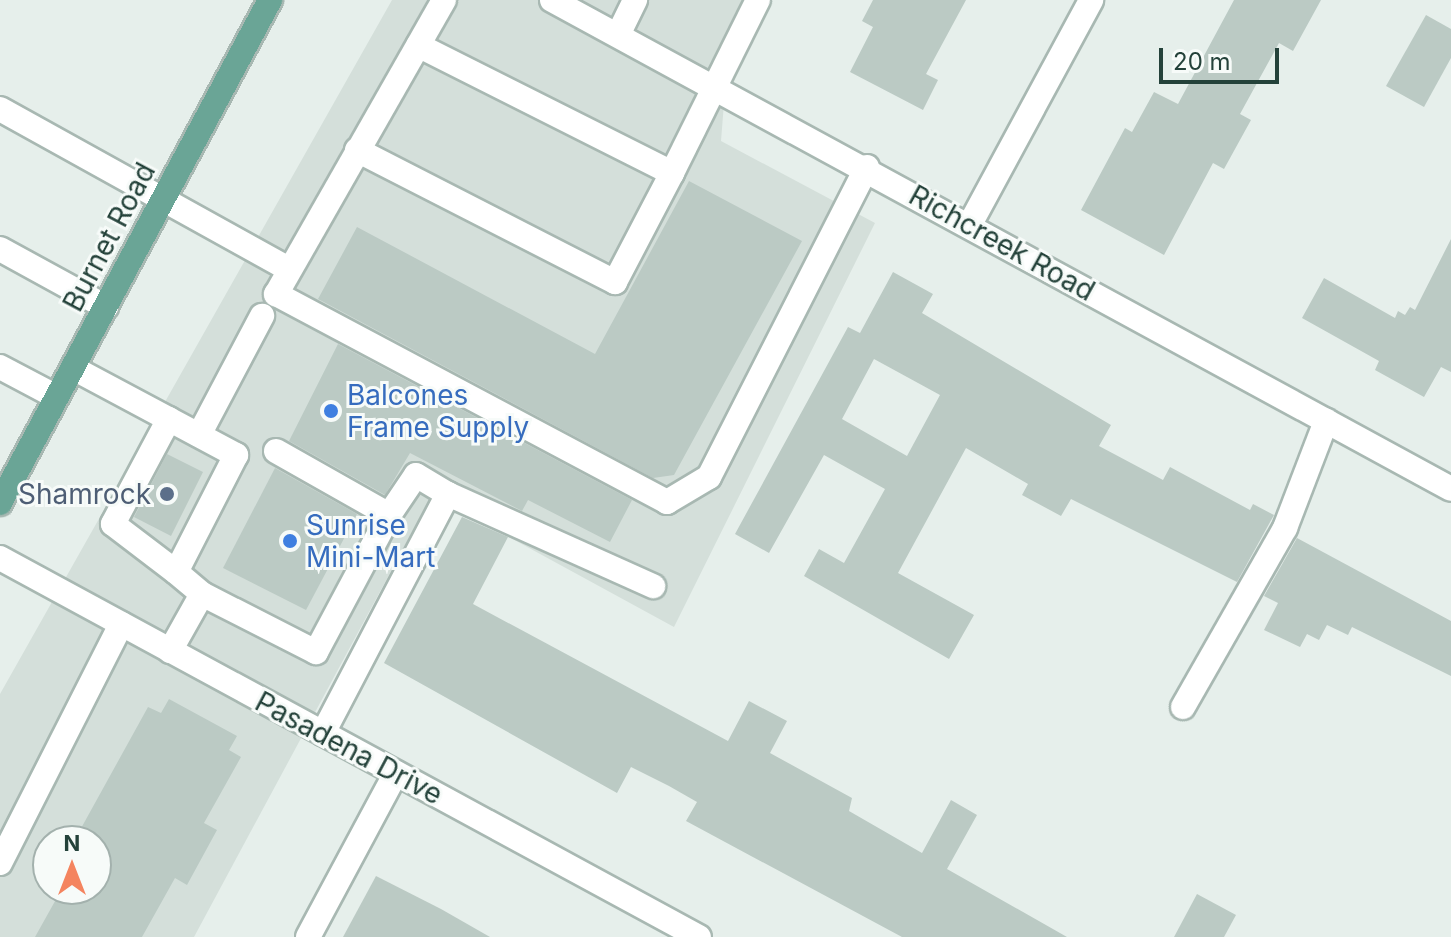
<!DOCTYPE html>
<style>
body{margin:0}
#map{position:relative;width:1451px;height:937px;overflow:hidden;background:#e6efeb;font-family:Inter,sans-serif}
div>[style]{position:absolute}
.built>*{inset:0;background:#d4dfda}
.building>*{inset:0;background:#bbcac4}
.roads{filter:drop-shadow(2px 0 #a8b8b2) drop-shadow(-2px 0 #a8b8b2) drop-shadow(0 2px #a8b8b2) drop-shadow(0 -2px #a8b8b2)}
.minor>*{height:24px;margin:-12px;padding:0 12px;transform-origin:12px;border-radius:12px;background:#fff}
.major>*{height:24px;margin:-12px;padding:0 12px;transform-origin:12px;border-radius:12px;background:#6aa596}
.dots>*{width:22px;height:22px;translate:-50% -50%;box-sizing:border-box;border:4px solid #f7fbf9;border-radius:50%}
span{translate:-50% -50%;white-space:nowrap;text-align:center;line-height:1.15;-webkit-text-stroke:6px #f7fbf9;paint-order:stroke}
.street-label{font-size:28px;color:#24423a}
.shop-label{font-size:28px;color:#366cbe}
.left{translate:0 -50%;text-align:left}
.service-label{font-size:28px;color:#4e5e75}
.right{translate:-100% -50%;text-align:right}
.north{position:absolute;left:32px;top:825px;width:80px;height:80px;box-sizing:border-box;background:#f7fbf9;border:2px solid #a3b1ad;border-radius:50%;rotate:0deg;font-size:22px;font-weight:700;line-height:32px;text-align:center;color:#24423a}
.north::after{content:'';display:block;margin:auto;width:28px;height:36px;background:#f4845f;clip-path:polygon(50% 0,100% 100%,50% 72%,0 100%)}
.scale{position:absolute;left:1159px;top:48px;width:120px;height:36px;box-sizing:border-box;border:4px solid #24423a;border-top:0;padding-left:10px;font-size:24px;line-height:28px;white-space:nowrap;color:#24423a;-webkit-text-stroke:6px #f7fbf9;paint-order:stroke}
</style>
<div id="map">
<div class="built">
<i style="clip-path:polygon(evenodd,392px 0,751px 0,729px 40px,721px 141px,875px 223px,674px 627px,432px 495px,194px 937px,0 937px,0 694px,392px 0,48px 841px,96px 841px,96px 889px,48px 889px,48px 841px)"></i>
</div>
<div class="building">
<i style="clip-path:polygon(873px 0,966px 0,926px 74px,938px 80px,923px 110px,850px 72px,873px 27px,862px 21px)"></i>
<i style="clip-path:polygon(1234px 0,1321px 0,1293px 51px,1279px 43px,1240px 114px,1251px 120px,1224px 169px,1213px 163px,1164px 255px,1081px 210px,1125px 128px,1132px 132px,1154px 92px,1178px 104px)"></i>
<i style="clip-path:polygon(1426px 15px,1451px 29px,1451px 58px,1424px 107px,1386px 86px)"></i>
<i style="clip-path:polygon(689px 181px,802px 241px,674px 475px,653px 478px,318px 299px,357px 227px,595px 354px)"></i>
<i style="clip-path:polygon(1451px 239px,1451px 372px,1441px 367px,1424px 397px,1375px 370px,1379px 361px,1302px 318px,1324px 278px,1395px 318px,1398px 311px,1405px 315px,1410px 307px,1415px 310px)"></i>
<i style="clip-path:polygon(evenodd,893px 272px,933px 294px,922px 313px,1111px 425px,1099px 446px,1163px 480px,1170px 467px,1250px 510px,1253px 504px,1274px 515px,1237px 582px,1071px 499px,1061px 516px,1022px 495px,1028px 484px,966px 448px,898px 573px,974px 615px,949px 659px,804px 576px,819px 549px,844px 563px,885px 489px,824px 455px,769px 553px,735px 534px,848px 327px,860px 333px,893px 272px,874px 359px,940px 395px,907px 456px,842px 419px,874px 359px)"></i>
<i style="clip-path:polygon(338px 344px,632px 500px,610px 542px,528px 500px,522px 511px,410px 453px,385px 495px,289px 441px)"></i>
<i style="clip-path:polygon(167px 454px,203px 472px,171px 536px,134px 517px)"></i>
<i style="clip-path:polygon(275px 468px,357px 514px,306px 610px,223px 568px)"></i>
<i style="clip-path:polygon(462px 517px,508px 537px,473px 604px,728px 741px,749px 701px,787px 721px,770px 753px,852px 798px,849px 811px,922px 853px,951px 800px,977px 815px,947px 869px,1067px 937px,902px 937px,686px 821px,697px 802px,669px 786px,631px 767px,617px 793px,384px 663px)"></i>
<i style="clip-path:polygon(1297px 538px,1451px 621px,1451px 676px,1352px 627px,1348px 635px,1327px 625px,1319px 640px,1307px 634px,1300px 647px,1264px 630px,1278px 603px,1264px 596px)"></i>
<i style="clip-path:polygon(169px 699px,237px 736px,229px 750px,241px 757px,204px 823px,217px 830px,187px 885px,175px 878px,142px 937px,35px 937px,59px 894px,50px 889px,96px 889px,96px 841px,74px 841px,148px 707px,161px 713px)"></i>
<i style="clip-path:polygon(376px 876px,441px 909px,490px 937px,343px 937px)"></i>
<i style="clip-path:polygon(1197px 894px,1236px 915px,1224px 937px,1174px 937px)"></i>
</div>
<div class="roads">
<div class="minor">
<i style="left:444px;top:0;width:339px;rotate:119.7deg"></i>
<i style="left:276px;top:294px;width:443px;rotate:28deg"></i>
<i style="left:667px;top:502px;width:49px;rotate:-30.8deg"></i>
<i style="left:709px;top:477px;width:348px;rotate:-63deg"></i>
<i style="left:552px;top:0;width:1023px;rotate:28.54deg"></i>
<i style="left:618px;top:35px;width:39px;rotate:-64deg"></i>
<i style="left:0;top:109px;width:330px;rotate:29deg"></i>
<i style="left:357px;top:150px;width:290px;rotate:27.1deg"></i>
<i style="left:615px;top:282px;width:123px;rotate:-62.4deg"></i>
<i style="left:672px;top:173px;width:284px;rotate:-153.3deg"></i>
<i style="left:672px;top:173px;width:193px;rotate:-63.6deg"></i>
<i style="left:969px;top:226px;width:257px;rotate:-61.6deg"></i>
<i style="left:0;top:249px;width:121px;rotate:28.7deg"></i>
<i style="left:0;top:367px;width:64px;rotate:27.8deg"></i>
<i style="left:73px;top:368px;width:185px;rotate:28.1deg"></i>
<i style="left:236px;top:455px;width:131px;rotate:117.1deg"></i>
<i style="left:176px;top:572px;width:34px;rotate:40deg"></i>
<i style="left:169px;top:419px;width:119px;rotate:118.1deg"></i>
<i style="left:113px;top:524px;width:79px;rotate:37.3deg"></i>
<i style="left:199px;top:435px;width:135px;rotate:-62.1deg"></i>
<i style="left:276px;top:451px;width:130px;rotate:29.5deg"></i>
<i style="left:389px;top:515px;width:48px;rotate:-56deg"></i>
<i style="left:416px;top:475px;width:37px;rotate:31deg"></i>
<i style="left:448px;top:494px;width:270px;rotate:117.6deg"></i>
<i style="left:448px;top:494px;width:225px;rotate:24.2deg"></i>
<i style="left:0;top:558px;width:795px;rotate:28.47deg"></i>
<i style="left:170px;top:651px;width:65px;rotate:-60.7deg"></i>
<i style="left:202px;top:594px;width:128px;rotate:27deg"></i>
<i style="left:316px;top:652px;width:155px;rotate:-61.9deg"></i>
<i style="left:1183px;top:707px;width:206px;rotate:-60.3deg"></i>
<i style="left:1285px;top:528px;width:115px;rotate:-69deg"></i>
<i style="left:0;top:863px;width:268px;rotate:-63.1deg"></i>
<i style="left:308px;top:937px;width:186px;rotate:-61.8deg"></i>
</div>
<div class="major">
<i style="left:0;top:503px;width:571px;rotate:-61.77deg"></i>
</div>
</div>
<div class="dots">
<i style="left:331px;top:411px;background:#3f7fe0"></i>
<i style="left:167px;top:494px;background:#5c6f8a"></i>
<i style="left:290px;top:541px;background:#3f7fe0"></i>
</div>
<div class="street-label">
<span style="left:109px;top:237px;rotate:-62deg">Burnet Road</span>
<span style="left:1002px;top:243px;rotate:29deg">Richcreek Road</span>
<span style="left:349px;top:748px;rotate:28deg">Pasadena Drive</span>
</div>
<div class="shop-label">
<span class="left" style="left:347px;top:411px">Balcones<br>Frame Supply</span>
<span class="left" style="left:306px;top:541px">Sunrise<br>Mini-Mart</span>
</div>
<div class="service-label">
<span class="right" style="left:151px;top:494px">Shamrock</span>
</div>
<div class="north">N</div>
<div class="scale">20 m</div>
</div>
